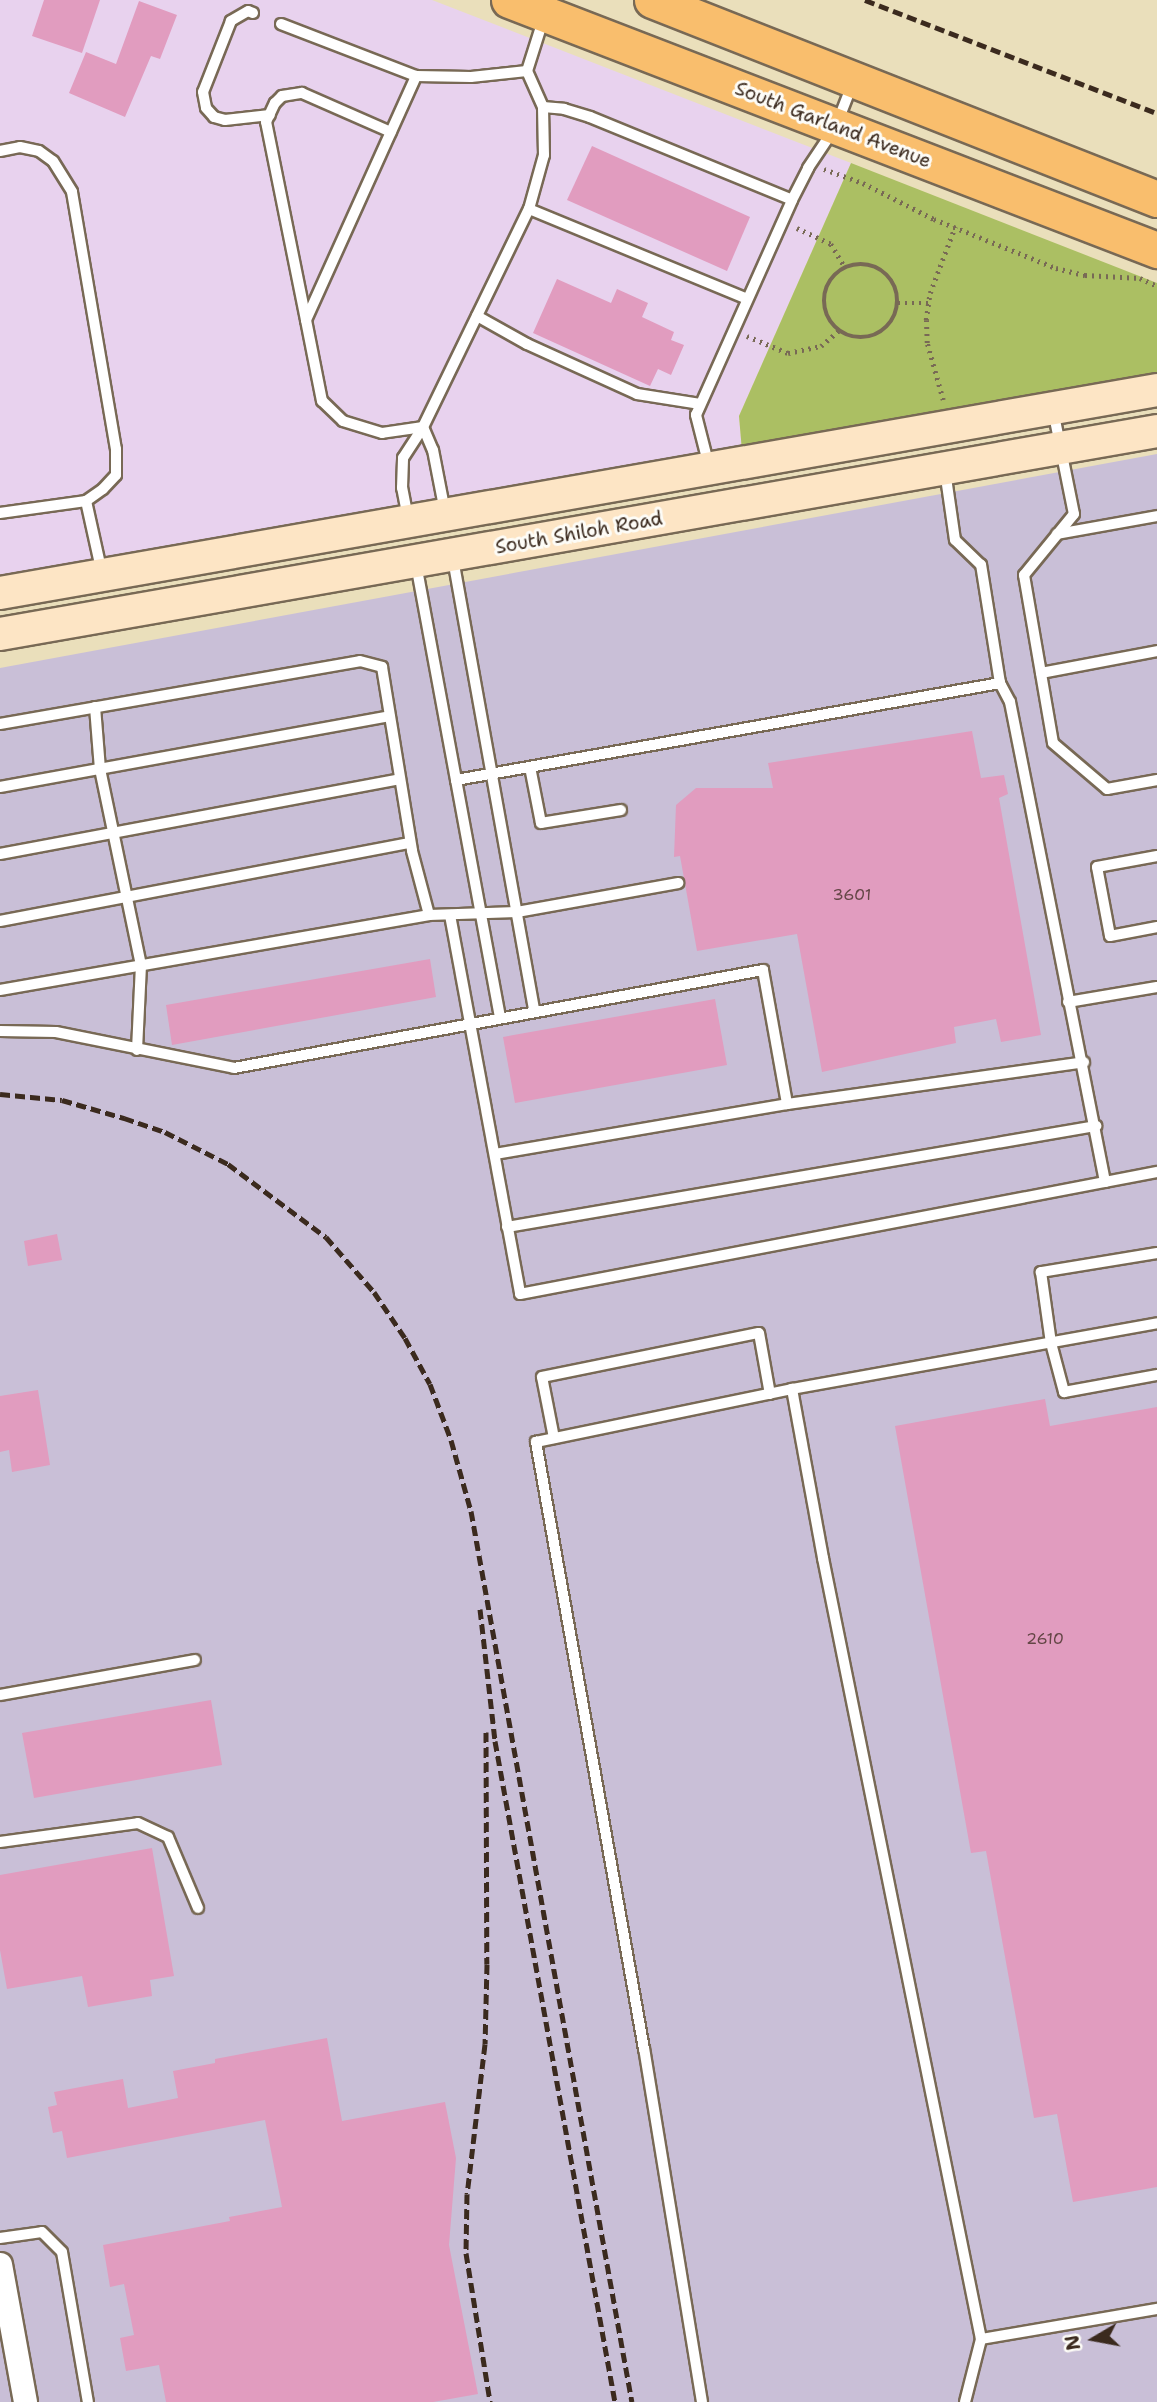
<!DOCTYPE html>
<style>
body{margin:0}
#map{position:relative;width:1157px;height:2402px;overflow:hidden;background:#eadfbb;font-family:"Shantell Sans",sans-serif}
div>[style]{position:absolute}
.built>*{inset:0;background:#e8d2ee}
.industrial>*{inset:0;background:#c9bfd7}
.green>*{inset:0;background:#abbf63}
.building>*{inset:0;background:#e19cbf}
.path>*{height:4.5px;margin-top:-2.25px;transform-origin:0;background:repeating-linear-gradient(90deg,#786955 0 2px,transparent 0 7px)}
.path>.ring{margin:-2.25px;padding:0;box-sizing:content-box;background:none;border:4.5px solid #786955;border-radius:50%}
.roads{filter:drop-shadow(2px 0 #786955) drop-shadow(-2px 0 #786955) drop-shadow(0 2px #786955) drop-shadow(0 -2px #786955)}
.service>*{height:10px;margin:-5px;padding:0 5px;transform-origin:5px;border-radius:5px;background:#fff}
.minor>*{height:23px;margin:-11.5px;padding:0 11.5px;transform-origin:11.5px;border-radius:11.5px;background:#fff}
.secondary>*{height:32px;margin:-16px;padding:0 16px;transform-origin:16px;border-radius:16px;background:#fde5c5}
.primary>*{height:35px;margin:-17.5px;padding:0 17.5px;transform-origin:17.5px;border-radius:17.5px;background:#f9be6d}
.rail>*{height:5px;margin-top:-2.5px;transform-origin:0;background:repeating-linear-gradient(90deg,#3b2a1e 0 10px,transparent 0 15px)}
span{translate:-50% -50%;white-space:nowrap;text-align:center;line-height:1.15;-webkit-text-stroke:6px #fdfcf7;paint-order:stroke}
.number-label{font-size:16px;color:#644646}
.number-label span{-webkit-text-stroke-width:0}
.street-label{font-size:19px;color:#3b2a1e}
.north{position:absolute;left:1059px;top:2304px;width:70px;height:70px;-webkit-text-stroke:5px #fdfcf7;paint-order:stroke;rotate:260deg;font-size:19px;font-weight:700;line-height:28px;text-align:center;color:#3b2a1e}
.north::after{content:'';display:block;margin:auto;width:24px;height:32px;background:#3b2a1e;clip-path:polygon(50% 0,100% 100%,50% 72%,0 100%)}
</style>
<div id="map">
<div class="built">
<i style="clip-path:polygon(0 0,432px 0,851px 163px,739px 416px,742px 451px,0 580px)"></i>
</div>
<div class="industrial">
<i style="clip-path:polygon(1157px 454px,1157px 2402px,0 2402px,0 668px)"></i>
</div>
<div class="green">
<i style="clip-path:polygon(851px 163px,1157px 283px,1157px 378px,742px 451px,739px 416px)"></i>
</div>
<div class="building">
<i style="clip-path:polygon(44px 0,100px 0,82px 53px,32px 36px)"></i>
<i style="clip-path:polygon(139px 1px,177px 15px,160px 59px,151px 56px,125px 117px,69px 93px,86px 52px,116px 64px)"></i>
<i style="clip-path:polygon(592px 146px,750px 217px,727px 271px,567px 200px)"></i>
<i style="clip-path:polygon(557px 279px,611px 303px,617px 289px,648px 303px,642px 317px,674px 332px,671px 340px,684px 345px,671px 375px,658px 369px,650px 386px,533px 333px)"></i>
<i style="clip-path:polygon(972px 731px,981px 778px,1004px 775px,1008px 794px,999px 798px,1041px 1035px,1001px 1042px,996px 1019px,954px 1027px,956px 1043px,822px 1072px,797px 934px,697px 951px,680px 856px,674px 857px,676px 805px,696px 788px,773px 788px,768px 763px)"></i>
<i style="clip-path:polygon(430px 959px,436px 997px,172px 1045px,166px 1005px)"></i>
<i style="clip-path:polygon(715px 999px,727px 1065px,515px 1103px,503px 1037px)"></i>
<i style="clip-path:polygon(57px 1234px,62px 1260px,28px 1266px,24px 1241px)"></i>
<i style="clip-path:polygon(38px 1390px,50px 1465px,12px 1472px,9px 1450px,0 1452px,0 1396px)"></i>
<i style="clip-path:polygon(1045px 1399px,1050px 1426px,1157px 1407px,1157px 2187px,1073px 2202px,1057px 2114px,1034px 2118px,986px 1851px,971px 1853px,895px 1426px)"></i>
<i style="clip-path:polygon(211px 1700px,222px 1765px,34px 1798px,22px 1733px)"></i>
<i style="clip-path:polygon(152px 1848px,174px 1976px,150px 1980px,152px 1996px,88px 2007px,82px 1976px,7px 1989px,0 1950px,0 1875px)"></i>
<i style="clip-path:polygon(327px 2038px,342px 2121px,445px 2102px,456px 2158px,449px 2245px,478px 2394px,433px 2402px,166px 2402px,159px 2365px,126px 2371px,120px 2338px,134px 2335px,124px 2284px,110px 2287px,103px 2245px,230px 2221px,229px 2217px,282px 2207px,265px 2120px,67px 2158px,62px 2131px,53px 2133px,48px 2107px,57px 2105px,54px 2092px,123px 2079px,128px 2108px,178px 2098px,173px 2071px,215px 2063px,215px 2059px)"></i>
</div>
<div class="path">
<i style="left:824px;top:169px;width:41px;rotate:19.7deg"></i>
<i style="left:863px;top:183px;width:80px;rotate:26.9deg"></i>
<i style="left:934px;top:219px;width:131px;rotate:21.9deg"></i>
<i style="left:1056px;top:268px;width:30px;rotate:14deg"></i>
<i style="left:1085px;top:275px;width:55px;rotate:3.1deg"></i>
<i style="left:1140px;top:278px;width:19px;rotate:25deg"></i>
<i style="left:797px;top:228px;width:38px;rotate:25deg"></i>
<i style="left:831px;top:244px;width:27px;rotate:59deg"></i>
<i class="ring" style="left:824px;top:264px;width:69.5px;height:69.5px"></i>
<i style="left:898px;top:303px;width:30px"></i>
<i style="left:747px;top:336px;width:44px;rotate:22.5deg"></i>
<i style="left:788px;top:353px;width:34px;rotate:-12deg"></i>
<i style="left:821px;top:346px;width:23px;rotate:-41deg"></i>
<i style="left:943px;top:400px;width:59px;rotate:-105.7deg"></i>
<i style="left:927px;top:343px;width:23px;rotate:-92deg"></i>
<i style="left:926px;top:320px;width:27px;rotate:-82deg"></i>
<i style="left:930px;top:293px;width:71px;rotate:-69.3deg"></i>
</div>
<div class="roads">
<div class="service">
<i style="left:253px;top:13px;width:5px;rotate:-158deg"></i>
<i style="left:248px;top:11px;width:20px;rotate:150deg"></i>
<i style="left:231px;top:21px;width:76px;rotate:111.5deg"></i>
<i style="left:203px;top:92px;width:16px;rotate:79deg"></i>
<i style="left:206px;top:108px;width:12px;rotate:48deg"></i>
<i style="left:214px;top:117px;width:11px;rotate:15deg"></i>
<i style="left:225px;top:120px;width:45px;rotate:-6.3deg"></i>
<i style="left:281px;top:24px;width:145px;rotate:21.1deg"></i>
<i style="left:543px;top:107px;width:21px;rotate:5deg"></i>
<i style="left:564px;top:109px;width:27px;rotate:17deg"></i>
<i style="left:590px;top:117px;width:218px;rotate:22.3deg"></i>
<i style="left:0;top:151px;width:20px;rotate:-11deg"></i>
<i style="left:20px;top:147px;width:19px;rotate:12deg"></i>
<i style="left:39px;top:151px;width:17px;rotate:36deg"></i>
<i style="left:53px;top:161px;width:36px;rotate:58deg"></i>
<i style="left:72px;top:192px;width:261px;rotate:80.3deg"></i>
<i style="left:116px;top:449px;width:26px;rotate:90deg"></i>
<i style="left:116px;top:475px;width:19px;rotate:133deg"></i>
<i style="left:103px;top:489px;width:21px;rotate:145deg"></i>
<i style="left:86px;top:501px;width:87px;rotate:172.1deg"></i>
<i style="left:529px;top:209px;width:236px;rotate:22.4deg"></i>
<i style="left:477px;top:316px;width:57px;rotate:29.2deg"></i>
<i style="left:527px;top:344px;width:121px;rotate:24.4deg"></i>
<i style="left:637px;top:394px;width:64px;rotate:9deg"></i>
<i style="left:306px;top:320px;width:202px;rotate:-101.4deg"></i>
<i style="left:266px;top:122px;width:21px;rotate:-65deg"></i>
<i style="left:275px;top:103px;width:10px;rotate:-45deg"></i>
<i style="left:282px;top:96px;width:20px;rotate:-9deg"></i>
<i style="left:302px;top:93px;width:97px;rotate:23.7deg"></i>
<i style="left:1053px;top:410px;width:106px;rotate:78.6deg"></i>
<i style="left:1074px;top:514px;width:79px;rotate:129.3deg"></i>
<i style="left:1024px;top:575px;width:170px;rotate:80.2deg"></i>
<i style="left:1053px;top:743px;width:71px;rotate:40.4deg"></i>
<i style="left:1107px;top:789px;width:51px;rotate:-10.2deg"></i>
<i style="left:423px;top:427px;width:41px;rotate:171.7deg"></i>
<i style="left:382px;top:433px;width:41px;rotate:-162.9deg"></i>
<i style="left:343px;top:421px;width:29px;rotate:-136deg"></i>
<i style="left:322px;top:401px;width:83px;rotate:-101.2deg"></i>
<i style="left:306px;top:320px;width:268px;rotate:-65.7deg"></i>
<i style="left:416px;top:76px;width:55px;rotate:1deg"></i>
<i style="left:471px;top:77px;width:56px;rotate:-6.1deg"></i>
<i style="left:423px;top:427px;width:25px;rotate:67deg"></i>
<i style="left:433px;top:450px;width:63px;rotate:79deg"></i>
<i style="left:709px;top:466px;width:53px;rotate:-104.3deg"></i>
<i style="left:696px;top:415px;width:235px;rotate:-65.9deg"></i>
<i style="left:792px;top:200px;width:36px;rotate:-63deg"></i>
<i style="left:808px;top:168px;width:50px;rotate:-56.3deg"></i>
<i style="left:836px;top:126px;width:44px;rotate:-68.7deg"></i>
<i style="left:86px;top:501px;width:74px;rotate:77.5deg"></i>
<i style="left:408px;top:518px;width:31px;rotate:-101deg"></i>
<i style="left:402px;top:488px;width:30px;rotate:-88deg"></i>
<i style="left:403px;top:458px;width:37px;rotate:-57deg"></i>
<i style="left:423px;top:427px;width:242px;rotate:-64.1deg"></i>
<i style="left:529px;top:209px;width:56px;rotate:-74.5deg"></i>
<i style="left:544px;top:155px;width:48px;rotate:-91.2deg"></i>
<i style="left:543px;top:107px;width:39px;rotate:-114deg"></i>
<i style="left:527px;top:71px;width:57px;rotate:-72.5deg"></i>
<i style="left:1057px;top:534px;width:102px;rotate:-10.2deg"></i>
<i style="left:453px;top:559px;width:459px;rotate:79.8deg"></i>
<i style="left:416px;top:564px;width:461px;rotate:79.5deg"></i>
<i style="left:1041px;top:673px;width:118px;rotate:-10.7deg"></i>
<i style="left:1000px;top:683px;width:21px;rotate:62deg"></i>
<i style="left:1010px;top:702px;width:489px;rotate:78.8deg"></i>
<i style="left:1105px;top:1182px;width:53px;rotate:-10.9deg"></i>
<i style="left:95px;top:707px;width:62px;rotate:85.4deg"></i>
<i style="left:100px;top:769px;width:200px;rotate:78.2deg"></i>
<i style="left:141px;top:965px;width:85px;rotate:92.7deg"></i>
<i style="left:0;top:724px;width:365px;rotate:-9.9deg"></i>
<i style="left:360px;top:661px;width:23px;rotate:15deg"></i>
<i style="left:382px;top:667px;width:186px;rotate:80.7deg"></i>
<i style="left:412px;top:851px;width:66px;rotate:75.1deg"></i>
<i style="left:429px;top:915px;width:88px;rotate:-2deg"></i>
<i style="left:517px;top:912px;width:164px;rotate:-10.2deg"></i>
<i style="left:530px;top:767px;width:57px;rotate:78.9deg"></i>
<i style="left:541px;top:823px;width:81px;rotate:-9.2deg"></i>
<i style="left:456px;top:780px;width:553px;rotate:-10.11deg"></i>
<i style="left:1000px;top:683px;width:120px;rotate:-99.1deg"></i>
<i style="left:981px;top:565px;width:36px;rotate:-136deg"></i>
<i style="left:955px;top:540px;width:70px;rotate:-98.2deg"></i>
<i style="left:0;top:787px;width:396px;rotate:-10.3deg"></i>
<i style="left:0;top:854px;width:407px;rotate:-10.6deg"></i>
<i style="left:1157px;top:856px;width:61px;rotate:169.6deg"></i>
<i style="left:1097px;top:867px;width:70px;rotate:79.3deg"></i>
<i style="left:1110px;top:936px;width:48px;rotate:-10.8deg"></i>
<i style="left:450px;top:915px;width:385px;rotate:79.5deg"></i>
<i style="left:520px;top:1294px;width:596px;rotate:-10.84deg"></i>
<i style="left:0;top:921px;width:417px;rotate:-10.8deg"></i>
<i style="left:0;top:990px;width:436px;rotate:-9.9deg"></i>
<i style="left:1068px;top:1002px;width:90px;rotate:-9.6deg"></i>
<i style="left:0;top:1031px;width:56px;rotate:1deg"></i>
<i style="left:56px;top:1032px;width:182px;rotate:11.4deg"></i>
<i style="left:234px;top:1068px;width:538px;rotate:-10.5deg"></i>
<i style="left:763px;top:970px;width:136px;rotate:79.8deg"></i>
<i style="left:787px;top:1104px;width:300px;rotate:-8deg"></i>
<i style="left:495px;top:1154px;width:296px;rotate:-9.7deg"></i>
<i style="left:507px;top:1227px;width:598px;rotate:-9.73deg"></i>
<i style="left:1157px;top:1253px;width:118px;rotate:170.7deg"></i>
<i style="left:1041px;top:1272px;width:72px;rotate:82deg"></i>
<i style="left:1051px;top:1343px;width:51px;rotate:75.1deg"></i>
<i style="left:1064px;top:1392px;width:95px;rotate:-10.4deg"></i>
<i style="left:554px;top:1438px;width:62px;rotate:-101.1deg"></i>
<i style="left:542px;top:1377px;width:221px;rotate:-11.5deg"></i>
<i style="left:759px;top:1333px;width:62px;rotate:79.8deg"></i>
<i style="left:0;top:1695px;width:198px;rotate:-10.2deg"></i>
<i style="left:0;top:1842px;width:139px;rotate:-7.8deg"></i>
<i style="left:138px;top:1823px;width:33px;rotate:25deg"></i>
<i style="left:168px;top:1837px;width:77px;rotate:67.1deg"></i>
<i style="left:0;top:2238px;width:42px;rotate:-8.1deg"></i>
<i style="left:42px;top:2232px;width:28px;rotate:45deg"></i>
<i style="left:62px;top:2252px;width:152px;rotate:80.2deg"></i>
<i style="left:981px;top:2339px;width:179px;rotate:-9.7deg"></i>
<i style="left:702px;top:2402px;width:358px;rotate:-99.3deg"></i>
<i style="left:644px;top:2049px;width:617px;rotate:-100.09deg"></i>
<i style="left:536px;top:1442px;width:261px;rotate:-11.7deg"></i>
<i style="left:965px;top:2402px;width:65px;rotate:-75.7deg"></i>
<i style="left:981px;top:2339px;width:797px;rotate:-101.44deg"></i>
<i style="left:823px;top:1558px;width:172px;rotate:-100.4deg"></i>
<i style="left:792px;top:1389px;width:371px;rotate:-10.2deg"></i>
</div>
<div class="minor">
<i style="left:0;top:2264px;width:140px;rotate:79.7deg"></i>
</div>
<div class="secondary">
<i style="left:0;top:593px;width:1175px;rotate:-9.95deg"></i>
<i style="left:0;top:634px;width:1175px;rotate:-9.95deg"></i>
</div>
<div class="primary">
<i style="left:509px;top:0;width:695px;rotate:21.1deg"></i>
<i style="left:652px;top:0;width:543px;rotate:21.51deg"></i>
</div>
</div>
<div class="rail">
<i style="left:865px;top:0;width:313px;rotate:21.2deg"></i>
<i style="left:0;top:1094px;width:62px;rotate:5.5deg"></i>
<i style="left:62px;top:1100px;width:65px;rotate:16.2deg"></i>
<i style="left:124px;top:1118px;width:43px;rotate:18.9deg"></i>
<i style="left:165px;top:1132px;width:71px;rotate:26.9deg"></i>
<i style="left:228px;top:1164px;width:122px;rotate:36.7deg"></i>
<i style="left:326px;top:1237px;width:73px;rotate:48.9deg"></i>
<i style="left:374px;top:1292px;width:55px;rotate:56deg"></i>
<i style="left:405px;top:1338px;width:52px;rotate:61.5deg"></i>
<i style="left:430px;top:1384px;width:60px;rotate:69.4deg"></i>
<i style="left:451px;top:1440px;width:74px;rotate:74.3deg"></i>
<i style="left:471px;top:1511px;width:905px;rotate:79.76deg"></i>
<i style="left:480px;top:1609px;width:133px;rotate:83.5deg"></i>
<i style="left:495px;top:1741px;width:672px;rotate:79.71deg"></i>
<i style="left:486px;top:1732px;width:232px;rotate:89.8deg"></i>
<i style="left:487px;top:1964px;width:80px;rotate:91.4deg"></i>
<i style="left:485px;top:2044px;width:151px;rotate:96.8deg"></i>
<i style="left:467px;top:2194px;width:59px;rotate:91deg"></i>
<i style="left:466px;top:2253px;width:151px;rotate:80.8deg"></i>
</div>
<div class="number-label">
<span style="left:852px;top:895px">3601</span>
<span style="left:1045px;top:1639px">2610</span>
</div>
<div class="street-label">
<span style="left:833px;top:125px;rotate:21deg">South Garland Avenue</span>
<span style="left:579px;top:533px;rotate:-10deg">South Shiloh Road</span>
</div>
<div class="north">N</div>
</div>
